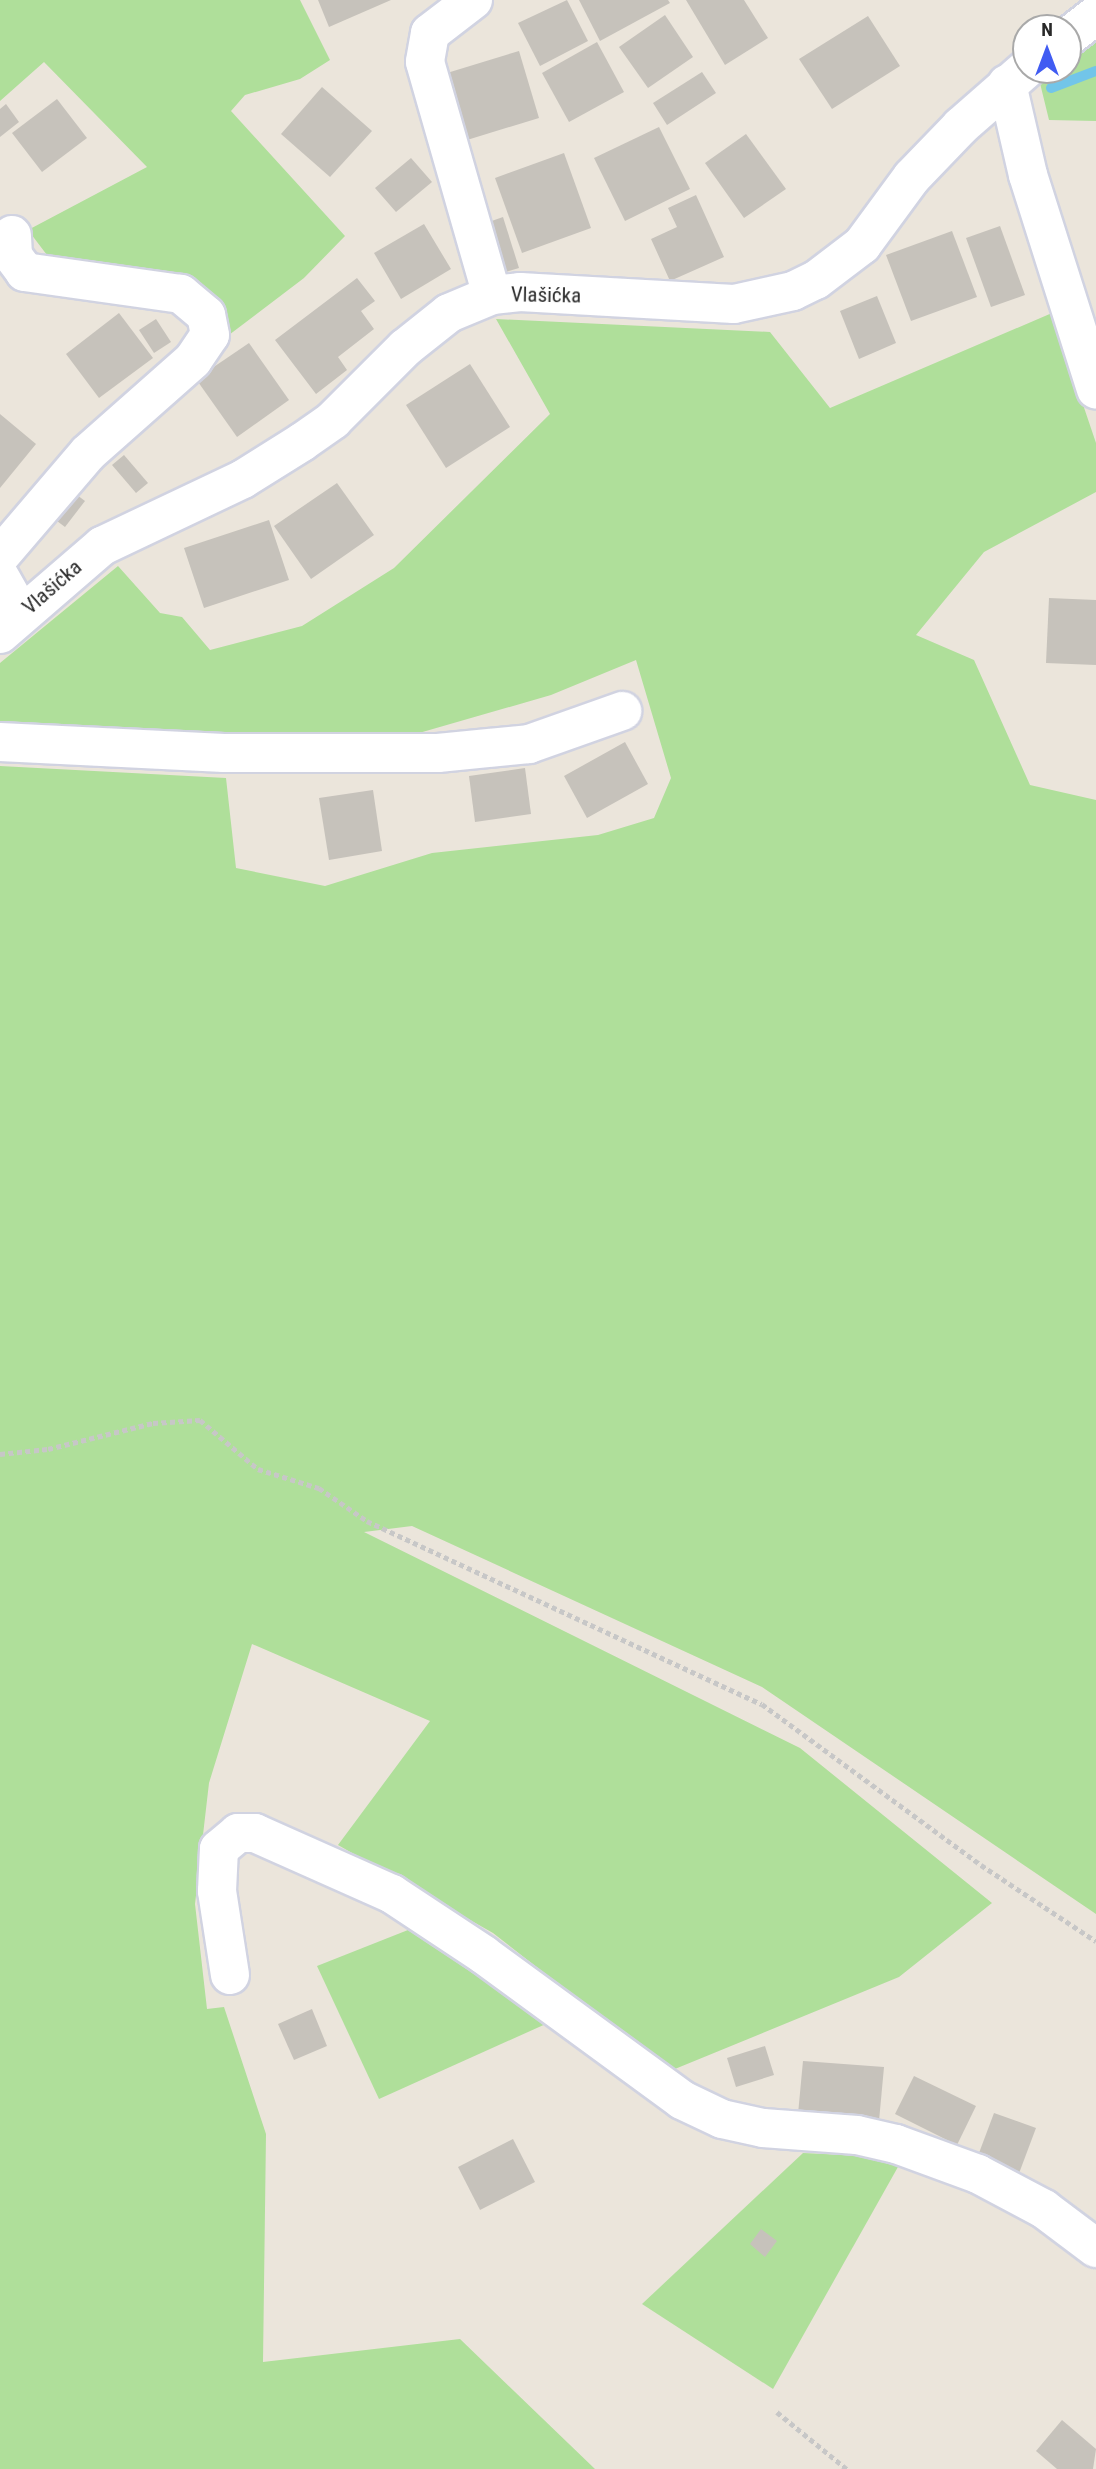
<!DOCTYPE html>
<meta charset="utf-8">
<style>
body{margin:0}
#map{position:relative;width:1096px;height:2469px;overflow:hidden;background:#ebe5db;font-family:"Roboto Condensed",sans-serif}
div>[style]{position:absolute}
.green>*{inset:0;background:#afdf9a}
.stream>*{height:10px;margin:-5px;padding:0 5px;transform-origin:5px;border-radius:5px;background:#72c5e9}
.building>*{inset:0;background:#c6c2bb}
.path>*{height:4.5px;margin-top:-2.25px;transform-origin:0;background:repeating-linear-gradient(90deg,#c7c7c7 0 5px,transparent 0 8.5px)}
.roads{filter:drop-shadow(2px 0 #d1d3e1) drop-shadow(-2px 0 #d1d3e1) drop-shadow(0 2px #d1d3e1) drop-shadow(0 -2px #d1d3e1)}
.street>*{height:38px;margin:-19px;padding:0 19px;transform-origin:19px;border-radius:19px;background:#fff}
span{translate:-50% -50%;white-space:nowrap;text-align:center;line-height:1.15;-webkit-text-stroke:5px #fff;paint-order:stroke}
.street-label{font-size:21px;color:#292929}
.north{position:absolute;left:1012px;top:14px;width:70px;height:70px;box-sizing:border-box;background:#fff;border:2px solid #a9a9a9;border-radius:50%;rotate:0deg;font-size:19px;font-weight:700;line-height:28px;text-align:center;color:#292929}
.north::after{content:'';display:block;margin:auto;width:24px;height:32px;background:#415cf2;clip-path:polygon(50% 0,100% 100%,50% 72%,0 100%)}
</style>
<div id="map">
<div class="green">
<i style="clip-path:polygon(0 0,300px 0,330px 60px,300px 79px,245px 95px,231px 111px,345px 236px,304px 278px,217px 344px,222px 317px,214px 294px,200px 283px,50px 259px,28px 230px,147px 167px,44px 62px,0 101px)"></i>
<i style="clip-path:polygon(1096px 33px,1096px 121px,1049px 120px,1039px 79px,1050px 70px,1068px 70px,1068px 56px)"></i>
<i style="clip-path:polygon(1052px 313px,1096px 443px,1096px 492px,984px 552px,916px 635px,974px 660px,1030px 785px,1096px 800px,1096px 1914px,762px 1687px,412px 1526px,364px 1532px,800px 1748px,992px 1903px,899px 1977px,670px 2071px,493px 1933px,338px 1845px,430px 1721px,252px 1644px,209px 1783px,195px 1904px,207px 2009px,224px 2007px,266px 2134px,263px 2362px,460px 2339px,595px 2469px,0 2469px,0 766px,226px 778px,236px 868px,325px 886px,432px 853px,598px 835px,654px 818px,671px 778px,636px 660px,551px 695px,419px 733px,305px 745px,0 727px,0 663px,118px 566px,160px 613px,182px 617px,210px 650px,302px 626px,394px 568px,550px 414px,496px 319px,770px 332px,830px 408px)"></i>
<i style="clip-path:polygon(408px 1930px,548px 2023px,379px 2099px,317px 1966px)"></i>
<i style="clip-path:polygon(803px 2153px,903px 2158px,773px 2389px,642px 2304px)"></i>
</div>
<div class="stream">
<i style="left:1051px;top:88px;width:48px;rotate:-20.7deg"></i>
</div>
<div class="building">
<i style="clip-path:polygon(318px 0,391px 0,329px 27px)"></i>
<i style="clip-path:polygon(567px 0,588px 41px,540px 66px,518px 23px)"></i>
<i style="clip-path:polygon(579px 0,668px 0,670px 3px,600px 41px)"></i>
<i style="clip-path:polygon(686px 0,744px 0,768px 38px,725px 65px)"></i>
<i style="clip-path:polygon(665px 15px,693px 57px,648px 88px,619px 47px)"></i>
<i style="clip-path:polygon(868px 16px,900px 66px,832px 109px,799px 59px)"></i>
<i style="clip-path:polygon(597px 42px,624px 92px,569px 122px,542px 73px)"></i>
<i style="clip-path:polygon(519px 51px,539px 118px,467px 140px,447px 73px)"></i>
<i style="clip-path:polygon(702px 72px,716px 93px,667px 125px,653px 103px)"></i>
<i style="clip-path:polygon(322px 87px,372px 131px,330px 177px,281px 134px)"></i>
<i style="clip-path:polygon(57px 99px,87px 138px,42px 172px,12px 133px)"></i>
<i style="clip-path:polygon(6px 104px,19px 122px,0 137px,0 109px)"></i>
<i style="clip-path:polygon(659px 127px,690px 189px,625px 221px,594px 158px)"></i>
<i style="clip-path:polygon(746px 134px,786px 189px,744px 218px,705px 163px)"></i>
<i style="clip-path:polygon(564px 153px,591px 228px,522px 253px,495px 178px)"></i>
<i style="clip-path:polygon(411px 158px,432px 182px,396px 212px,375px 188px)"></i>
<i style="clip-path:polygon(696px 195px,724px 257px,670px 281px,651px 239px,677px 227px,668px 208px)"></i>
<i style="clip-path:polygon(503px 217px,519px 268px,502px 273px,486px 223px)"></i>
<i style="clip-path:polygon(424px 224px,451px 269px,401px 299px,374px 253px)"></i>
<i style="clip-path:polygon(1000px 226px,1025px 295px,991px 307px,966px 238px)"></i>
<i style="clip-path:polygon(952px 231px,977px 297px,911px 321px,886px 255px)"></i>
<i style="clip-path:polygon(357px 278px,375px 301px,361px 311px,374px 329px,338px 357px,347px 370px,316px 394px,275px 340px)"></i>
<i style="clip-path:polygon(877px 296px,896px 343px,859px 359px,840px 311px)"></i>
<i style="clip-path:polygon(119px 313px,153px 358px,99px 398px,66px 354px)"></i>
<i style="clip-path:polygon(156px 319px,171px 342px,154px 353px,139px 330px)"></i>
<i style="clip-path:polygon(249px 343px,289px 400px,237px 437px,196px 379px)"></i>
<i style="clip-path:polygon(470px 364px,510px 427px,446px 468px,406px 405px)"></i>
<i style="clip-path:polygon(0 414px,36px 444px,0 488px)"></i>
<i style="clip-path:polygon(124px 455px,148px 483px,136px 493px,112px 465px)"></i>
<i style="clip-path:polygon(337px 483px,374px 535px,311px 579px,274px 526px)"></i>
<i style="clip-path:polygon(73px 492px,85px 501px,65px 527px,53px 518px)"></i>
<i style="clip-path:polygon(269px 520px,289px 580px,204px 608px,184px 548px)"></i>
<i style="clip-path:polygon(1049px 598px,1096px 600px,1096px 665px,1046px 663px)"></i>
<i style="clip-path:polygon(625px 742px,648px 784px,587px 818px,564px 776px)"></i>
<i style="clip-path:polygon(525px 768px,531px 814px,475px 822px,469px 776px)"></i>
<i style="clip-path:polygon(373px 790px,382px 851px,329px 860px,319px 798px)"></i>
<i style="clip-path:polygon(312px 2009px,327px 2046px,294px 2060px,278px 2024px)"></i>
<i style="clip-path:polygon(765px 2046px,774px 2075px,736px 2087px,727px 2058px)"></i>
<i style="clip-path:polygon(803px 2061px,884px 2067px,879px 2121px,798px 2114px)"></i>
<i style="clip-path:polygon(914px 2076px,976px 2106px,957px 2145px,895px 2114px)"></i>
<i style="clip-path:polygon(994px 2113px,1036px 2128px,1018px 2176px,976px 2161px)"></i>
<i style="clip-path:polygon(513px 2139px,535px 2182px,480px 2210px,458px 2167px)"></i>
<i style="clip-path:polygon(761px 2229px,777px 2241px,765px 2257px,750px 2244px)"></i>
<i style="clip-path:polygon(1062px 2420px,1096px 2449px,1093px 2469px,1057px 2469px,1036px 2451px)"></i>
</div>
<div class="path">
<i style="left:0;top:1454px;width:48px;rotate:-5.9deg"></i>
<i style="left:48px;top:1449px;width:108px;rotate:-13.9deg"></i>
<i style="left:153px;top:1423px;width:47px;rotate:-3.7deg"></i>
<i style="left:200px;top:1420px;width:76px;rotate:40.2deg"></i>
<i style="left:258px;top:1469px;width:64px;rotate:17.3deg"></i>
<i style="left:319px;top:1488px;width:58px;rotate:34.5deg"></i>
<i style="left:367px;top:1521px;width:435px;rotate:24.9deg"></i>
<i style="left:762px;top:1704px;width:272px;rotate:36.3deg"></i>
<i style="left:981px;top:1865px;width:138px;rotate:33.5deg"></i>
<i style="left:777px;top:2412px;width:90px;rotate:39.2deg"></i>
</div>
<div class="roads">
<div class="street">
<i style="left:473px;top:0;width:54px;rotate:142.5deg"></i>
<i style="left:430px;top:33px;width:29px;rotate:100deg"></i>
<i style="left:425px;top:62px;width:242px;rotate:74deg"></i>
<i style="left:1068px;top:37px;width:36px;rotate:-38deg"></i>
<i style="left:1007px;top:84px;width:93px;rotate:77deg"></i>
<i style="left:1028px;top:175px;width:225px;rotate:72.4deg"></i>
<i style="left:0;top:556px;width:135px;rotate:-49.5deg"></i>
<i style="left:88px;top:453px;width:140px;rotate:-41.5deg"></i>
<i style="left:193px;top:360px;width:30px;rotate:-56deg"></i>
<i style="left:210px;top:335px;width:20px;rotate:-101deg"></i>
<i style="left:206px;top:315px;width:33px;rotate:-140deg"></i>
<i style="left:181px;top:294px;width:158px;rotate:-172deg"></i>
<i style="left:25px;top:272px;width:20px;rotate:-127deg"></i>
<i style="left:13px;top:256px;width:21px;rotate:-93deg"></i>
<i style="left:0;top:577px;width:43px;rotate:60.4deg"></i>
<i style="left:0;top:634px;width:135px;rotate:-40.8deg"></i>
<i style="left:102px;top:546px;width:156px;rotate:-25.4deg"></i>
<i style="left:243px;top:479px;width:70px;rotate:-32.1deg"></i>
<i style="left:302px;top:442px;width:38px;rotate:-35deg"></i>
<i style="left:333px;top:420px;width:102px;rotate:-45deg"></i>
<i style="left:405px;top:348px;width:56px;rotate:-38.5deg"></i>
<i style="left:449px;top:313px;width:47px;rotate:-22.7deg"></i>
<i style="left:492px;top:295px;width:28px;rotate:-6deg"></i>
<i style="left:520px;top:292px;width:214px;rotate:3.2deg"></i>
<i style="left:734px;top:304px;width:60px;rotate:-12.4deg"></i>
<i style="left:793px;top:291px;width:25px;rotate:-26deg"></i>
<i style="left:816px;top:280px;width:58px;rotate:-37.3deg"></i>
<i style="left:862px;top:245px;width:84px;rotate:-53.7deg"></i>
<i style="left:912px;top:177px;width:71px;rotate:-46.1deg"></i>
<i style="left:961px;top:126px;width:86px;rotate:-41.2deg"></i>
<i style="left:0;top:742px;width:224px;rotate:2.8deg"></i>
<i style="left:224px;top:753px;width:214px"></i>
<i style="left:438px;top:753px;width:91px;rotate:-5.6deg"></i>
<i style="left:529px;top:744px;width:99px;rotate:-19.5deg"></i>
<i style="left:230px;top:1975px;width:85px;rotate:-98.8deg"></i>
<i style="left:217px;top:1891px;width:42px;rotate:-87.3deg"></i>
<i style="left:219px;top:1849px;width:25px;rotate:-40deg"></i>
<i style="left:238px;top:1833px;width:17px"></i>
<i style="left:255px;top:1833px;width:150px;rotate:24deg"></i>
<i style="left:392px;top:1894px;width:110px;rotate:33.5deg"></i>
<i style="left:484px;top:1955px;width:245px;rotate:36.2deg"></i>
<i style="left:682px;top:2100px;width:44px;rotate:25.4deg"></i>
<i style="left:722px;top:2119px;width:42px;rotate:12.4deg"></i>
<i style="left:763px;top:2128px;width:94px;rotate:4.3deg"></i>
<i style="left:857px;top:2135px;width:40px;rotate:13deg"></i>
<i style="left:896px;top:2144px;width:87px;rotate:20.1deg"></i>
<i style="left:978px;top:2174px;width:75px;rotate:27.9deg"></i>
<i style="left:1044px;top:2209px;width:65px;rotate:36.9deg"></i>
</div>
</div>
<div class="street-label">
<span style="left:546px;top:295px;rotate:1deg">Vlašićka</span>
<span style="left:52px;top:587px;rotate:-41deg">Vlašićka</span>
</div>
<div class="north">N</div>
</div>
